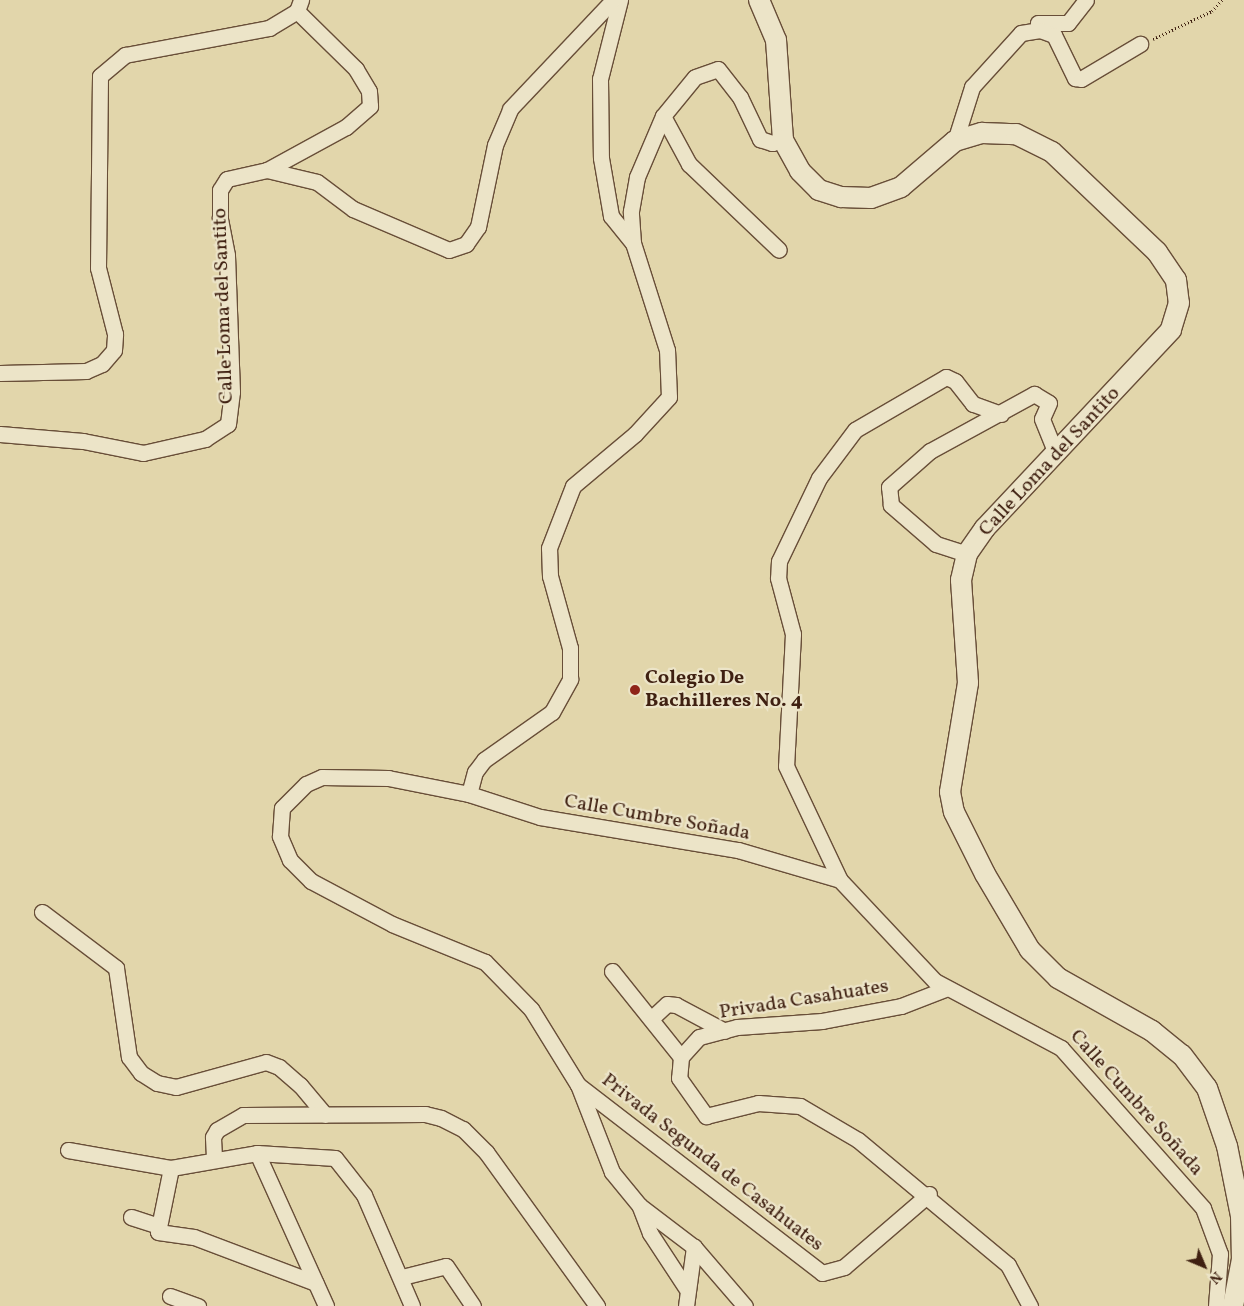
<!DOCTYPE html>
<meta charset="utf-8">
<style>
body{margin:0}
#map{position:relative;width:1244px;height:1306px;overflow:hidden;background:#e2d6ab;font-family:Vollkorn,serif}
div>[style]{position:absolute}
.path>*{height:3px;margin-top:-1.5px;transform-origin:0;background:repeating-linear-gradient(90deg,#3f2011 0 1px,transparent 0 3.5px)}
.roads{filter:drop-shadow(1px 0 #684e38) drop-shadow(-1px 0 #684e38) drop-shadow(0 1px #684e38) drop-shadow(0 -1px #684e38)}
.minor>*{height:15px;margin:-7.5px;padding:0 7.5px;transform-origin:7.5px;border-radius:7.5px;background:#ece4c8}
.secondary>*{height:20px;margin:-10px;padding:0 10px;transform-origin:10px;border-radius:10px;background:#ece4c8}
.dots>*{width:14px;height:14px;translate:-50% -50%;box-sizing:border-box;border:2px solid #ece4c8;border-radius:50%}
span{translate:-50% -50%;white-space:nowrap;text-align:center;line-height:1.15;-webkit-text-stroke:4.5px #ece4c8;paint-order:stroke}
.street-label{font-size:20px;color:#3f2011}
.poi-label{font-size:20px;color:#3f2011;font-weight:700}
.left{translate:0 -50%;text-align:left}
.north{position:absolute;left:1179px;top:1241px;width:50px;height:50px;-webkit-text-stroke:4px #ece4c8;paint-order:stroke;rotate:135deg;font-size:14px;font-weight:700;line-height:20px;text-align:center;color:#3f2011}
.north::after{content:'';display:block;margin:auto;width:18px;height:22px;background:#3f2011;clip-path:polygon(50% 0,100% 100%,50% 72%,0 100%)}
</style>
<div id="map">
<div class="path">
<i style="left:1153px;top:39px;width:65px;rotate:-25.4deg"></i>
<i style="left:1212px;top:11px;width:15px;rotate:-48deg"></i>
</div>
<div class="roads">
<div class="minor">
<i style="left:620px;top:0;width:81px;rotate:104.2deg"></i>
<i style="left:600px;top:79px;width:79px;rotate:89.3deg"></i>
<i style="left:601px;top:158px;width:59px;rotate:80.2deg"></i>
<i style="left:611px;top:216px;width:35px;rotate:51deg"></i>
<i style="left:1040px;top:30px;width:7px;rotate:-106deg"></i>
<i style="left:1038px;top:23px;width:30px"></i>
<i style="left:1068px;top:23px;width:29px;rotate:-52deg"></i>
<i style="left:663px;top:116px;width:55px;rotate:61.6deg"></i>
<i style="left:689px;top:164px;width:124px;rotate:43.7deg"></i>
<i style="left:955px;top:141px;width:57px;rotate:-72.5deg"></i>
<i style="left:972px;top:87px;width:73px;rotate:-47.8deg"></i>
<i style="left:1021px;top:33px;width:19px;rotate:-9deg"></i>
<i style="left:1040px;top:30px;width:15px;rotate:20deg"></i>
<i style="left:1054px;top:35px;width:48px;rotate:64deg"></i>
<i style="left:1075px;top:78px;width:6px;rotate:9deg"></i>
<i style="left:1081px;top:79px;width:69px;rotate:-30.7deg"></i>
<i style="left:267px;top:170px;width:90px;rotate:-28.6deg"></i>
<i style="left:346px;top:127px;width:32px;rotate:-41deg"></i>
<i style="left:370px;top:106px;width:15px;rotate:-94deg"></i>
<i style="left:369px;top:91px;width:26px;rotate:-121deg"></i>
<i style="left:356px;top:69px;width:83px;rotate:-135.5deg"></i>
<i style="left:0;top:373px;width:86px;rotate:-1.3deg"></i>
<i style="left:86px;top:371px;width:17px;rotate:-24deg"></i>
<i style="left:102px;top:364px;width:18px;rotate:-49deg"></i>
<i style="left:114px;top:350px;width:16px;rotate:-86deg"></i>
<i style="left:115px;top:334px;width:68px;rotate:-104.4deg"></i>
<i style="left:98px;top:268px;width:192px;rotate:-89.4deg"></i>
<i style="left:100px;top:76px;width:33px;rotate:-40deg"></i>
<i style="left:125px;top:55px;width:147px;rotate:-10.6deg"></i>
<i style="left:269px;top:28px;width:33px;rotate:-31deg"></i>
<i style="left:297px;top:11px;width:12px;rotate:-70deg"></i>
<i style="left:1001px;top:414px;width:30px;rotate:-160deg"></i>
<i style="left:973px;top:404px;width:29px;rotate:-128deg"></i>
<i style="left:955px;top:381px;width:10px;rotate:-156deg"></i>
<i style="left:946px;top:377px;width:105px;rotate:149.8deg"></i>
<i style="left:855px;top:430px;width:60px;rotate:126.9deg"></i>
<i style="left:819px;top:478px;width:92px;rotate:115.7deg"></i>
<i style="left:779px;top:561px;width:17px;rotate:93deg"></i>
<i style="left:778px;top:578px;width:58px;rotate:75deg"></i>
<i style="left:793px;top:634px;width:132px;rotate:93deg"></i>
<i style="left:786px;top:766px;width:126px;rotate:64.7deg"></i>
<i style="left:840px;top:880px;width:139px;rotate:46.8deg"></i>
<i style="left:935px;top:981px;width:143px;rotate:28deg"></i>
<i style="left:1061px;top:1048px;width:214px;rotate:48.4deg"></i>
<i style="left:1203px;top:1208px;width:49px;rotate:69.7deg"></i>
<i style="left:1220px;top:1254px;width:52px;rotate:94.4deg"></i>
<i style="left:0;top:434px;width:83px;rotate:4.8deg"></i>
<i style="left:83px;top:441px;width:61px;rotate:11.3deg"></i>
<i style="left:143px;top:453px;width:64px;rotate:-12.7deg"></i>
<i style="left:205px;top:439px;width:27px;rotate:-33deg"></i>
<i style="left:228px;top:424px;width:32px;rotate:-83deg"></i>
<i style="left:232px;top:392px;width:137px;rotate:-92.1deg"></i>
<i style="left:227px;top:255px;width:38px;rotate:-101deg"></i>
<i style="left:220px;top:218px;width:28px;rotate:-90deg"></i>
<i style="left:220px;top:190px;width:13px;rotate:-58deg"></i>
<i style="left:227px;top:179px;width:41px;rotate:-12.7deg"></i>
<i style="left:267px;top:170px;width:51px;rotate:13.5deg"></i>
<i style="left:317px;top:182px;width:45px;rotate:36.9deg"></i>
<i style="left:353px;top:209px;width:104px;rotate:23.1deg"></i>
<i style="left:449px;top:250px;width:18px;rotate:-19deg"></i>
<i style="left:466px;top:244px;width:21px;rotate:-55deg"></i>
<i style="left:478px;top:227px;width:84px;rotate:-78.3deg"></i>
<i style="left:495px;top:145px;width:39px;rotate:-67deg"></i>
<i style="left:510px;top:109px;width:150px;rotate:-46.6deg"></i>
<i style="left:967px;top:554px;width:33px;rotate:-162deg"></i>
<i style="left:936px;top:544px;width:60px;rotate:-139.1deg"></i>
<i style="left:891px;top:505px;width:18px;rotate:-96deg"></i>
<i style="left:889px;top:487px;width:55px;rotate:-41.3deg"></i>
<i style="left:930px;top:451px;width:119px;rotate:-28.7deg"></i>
<i style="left:1034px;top:394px;width:17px;rotate:31deg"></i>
<i style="left:1049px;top:403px;width:17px;rotate:114deg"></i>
<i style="left:1042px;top:419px;width:37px;rotate:68deg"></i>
<i style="left:469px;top:794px;width:23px;rotate:-75deg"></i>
<i style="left:475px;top:772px;width:15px;rotate:-53deg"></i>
<i style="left:484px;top:760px;width:83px;rotate:-35.2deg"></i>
<i style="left:552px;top:712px;width:38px;rotate:-61deg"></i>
<i style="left:570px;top:679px;width:31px;rotate:-90deg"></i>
<i style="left:570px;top:648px;width:75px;rotate:-105.5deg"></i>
<i style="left:550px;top:576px;width:28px;rotate:-92deg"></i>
<i style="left:549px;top:548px;width:66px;rotate:-68.8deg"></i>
<i style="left:573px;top:486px;width:81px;rotate:-40deg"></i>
<i style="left:635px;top:434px;width:50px;rotate:-47.4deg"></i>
<i style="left:669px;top:397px;width:47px;rotate:-92.4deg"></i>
<i style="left:667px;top:350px;width:112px;rotate:-107.6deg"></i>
<i style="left:633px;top:243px;width:32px;rotate:-94deg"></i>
<i style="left:631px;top:211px;width:35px;rotate:-80deg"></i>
<i style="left:637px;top:177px;width:66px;rotate:-66.9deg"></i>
<i style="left:663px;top:116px;width:50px;rotate:-50.6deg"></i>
<i style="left:695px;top:77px;width:24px;rotate:-19deg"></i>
<i style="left:718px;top:69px;width:36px;rotate:52deg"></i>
<i style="left:740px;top:97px;width:47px;rotate:64.5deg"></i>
<i style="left:760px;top:139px;width:13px;rotate:18deg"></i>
<i style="left:772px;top:143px;width:11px;rotate:-15deg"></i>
<i style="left:42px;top:912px;width:93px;rotate:37.1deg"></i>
<i style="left:116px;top:968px;width:90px;rotate:81.7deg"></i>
<i style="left:129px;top:1057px;width:20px;rotate:53deg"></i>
<i style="left:141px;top:1073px;width:19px;rotate:32deg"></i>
<i style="left:157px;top:1083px;width:19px;rotate:12deg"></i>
<i style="left:176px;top:1087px;width:93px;rotate:-15.5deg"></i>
<i style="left:266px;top:1062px;width:14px;rotate:21deg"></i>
<i style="left:279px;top:1067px;width:28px;rotate:41deg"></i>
<i style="left:300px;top:1085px;width:39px;rotate:50deg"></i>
<i style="left:612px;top:971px;width:110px;rotate:51.3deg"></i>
<i style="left:945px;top:989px;width:47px;rotate:158.9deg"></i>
<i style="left:901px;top:1006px;width:80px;rotate:169.2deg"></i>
<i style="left:822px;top:1021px;width:85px;rotate:176deg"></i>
<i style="left:737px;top:1027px;width:39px;rotate:165deg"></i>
<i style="left:699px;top:1037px;width:27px;rotate:132deg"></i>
<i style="left:681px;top:1057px;width:21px;rotate:95deg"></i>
<i style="left:679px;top:1078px;width:47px;rotate:54.6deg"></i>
<i style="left:706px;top:1116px;width:54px;rotate:-14deg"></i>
<i style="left:758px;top:1103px;width:42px;rotate:4.1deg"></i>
<i style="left:800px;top:1106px;width:67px;rotate:30.4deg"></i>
<i style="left:858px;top:1140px;width:195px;rotate:39.8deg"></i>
<i style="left:1008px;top:1265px;width:47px;rotate:61.8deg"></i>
<i style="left:653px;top:1017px;width:19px;rotate:-43deg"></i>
<i style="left:667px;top:1004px;width:9px;rotate:6deg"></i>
<i style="left:676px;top:1005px;width:55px;rotate:28deg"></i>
<i style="left:578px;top:1085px;width:308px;rotate:37.6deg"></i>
<i style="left:822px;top:1273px;width:23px;rotate:-15deg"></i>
<i style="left:844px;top:1267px;width:112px;rotate:-40.7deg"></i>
<i style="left:68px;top:1150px;width:105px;rotate:9.9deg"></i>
<i style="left:171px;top:1168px;width:87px;rotate:-9.9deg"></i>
<i style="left:257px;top:1153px;width:78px;rotate:3.7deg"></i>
<i style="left:335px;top:1158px;width:47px;rotate:51.9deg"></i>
<i style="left:364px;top:1195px;width:121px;rotate:66.6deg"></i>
<i style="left:257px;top:1153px;width:168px;rotate:65.7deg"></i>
<i style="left:214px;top:1157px;width:20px;rotate:-93deg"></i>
<i style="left:213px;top:1137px;width:8px;rotate:-60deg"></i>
<i style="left:217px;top:1130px;width:30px;rotate:-30deg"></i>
<i style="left:243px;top:1115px;width:182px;rotate:-0.3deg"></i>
<i style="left:425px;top:1114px;width:16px;rotate:14deg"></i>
<i style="left:441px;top:1118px;width:25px;rotate:27deg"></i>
<i style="left:463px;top:1129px;width:33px;rotate:45deg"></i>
<i style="left:486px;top:1152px;width:190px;rotate:54.2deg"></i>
<i style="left:171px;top:1168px;width:65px;rotate:101.5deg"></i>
<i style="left:158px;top:1232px;width:36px;rotate:8deg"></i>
<i style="left:194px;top:1237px;width:130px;rotate:20.7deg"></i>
<i style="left:640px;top:1206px;width:68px;rotate:37.2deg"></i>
<i style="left:694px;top:1247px;width:78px;rotate:49.2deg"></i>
<i style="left:131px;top:1217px;width:28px;rotate:18deg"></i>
<i style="left:402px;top:1277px;width:45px;rotate:-14deg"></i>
<i style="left:446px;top:1266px;width:48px;rotate:56deg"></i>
<i style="left:686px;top:1288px;width:66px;rotate:-123.2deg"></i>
<i style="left:650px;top:1233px;width:30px;rotate:-111deg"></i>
<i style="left:639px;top:1205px;width:43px;rotate:-129.3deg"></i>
<i style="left:612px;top:1172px;width:93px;rotate:-111.3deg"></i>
<i style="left:578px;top:1085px;width:89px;rotate:-121.7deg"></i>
<i style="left:531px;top:1009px;width:66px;rotate:-134.4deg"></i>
<i style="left:485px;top:962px;width:100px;rotate:-157.8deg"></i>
<i style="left:392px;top:924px;width:92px;rotate:-152deg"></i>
<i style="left:311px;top:881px;width:30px;rotate:-135deg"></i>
<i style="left:290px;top:860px;width:26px;rotate:-113deg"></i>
<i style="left:280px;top:836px;width:28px;rotate:-86deg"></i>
<i style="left:282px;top:808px;width:34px;rotate:-45deg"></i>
<i style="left:306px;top:784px;width:17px;rotate:-24deg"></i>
<i style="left:322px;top:777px;width:66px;rotate:0.9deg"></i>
<i style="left:388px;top:778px;width:83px;rotate:11.2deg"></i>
<i style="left:469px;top:794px;width:75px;rotate:17.9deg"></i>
<i style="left:540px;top:817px;width:201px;rotate:9.5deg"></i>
<i style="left:738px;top:850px;width:106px;rotate:16.4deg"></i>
<i style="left:170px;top:1296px;width:30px;rotate:20deg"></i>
<i style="left:686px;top:1306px;width:60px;rotate:-82.3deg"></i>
</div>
<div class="secondary">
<i style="left:759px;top:0;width:43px;rotate:67deg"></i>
<i style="left:776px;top:40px;width:100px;rotate:86deg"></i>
<i style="left:783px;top:140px;width:35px;rotate:61deg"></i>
<i style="left:800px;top:171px;width:27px;rotate:45deg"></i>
<i style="left:819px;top:190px;width:23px;rotate:18deg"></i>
<i style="left:841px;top:197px;width:30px;rotate:2deg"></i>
<i style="left:871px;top:198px;width:32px;rotate:-20deg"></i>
<i style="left:901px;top:187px;width:71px;rotate:-40.4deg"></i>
<i style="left:955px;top:141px;width:28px;rotate:-17deg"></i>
<i style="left:982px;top:133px;width:34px;rotate:2deg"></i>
<i style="left:1016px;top:134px;width:40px;rotate:26.6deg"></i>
<i style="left:1052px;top:152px;width:145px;rotate:43.6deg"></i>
<i style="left:1157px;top:252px;width:34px;rotate:56deg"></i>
<i style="left:1176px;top:280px;width:23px;rotate:83deg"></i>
<i style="left:1179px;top:303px;width:28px;rotate:107deg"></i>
<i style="left:1171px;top:330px;width:272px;rotate:133.2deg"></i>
<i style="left:985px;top:528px;width:32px;rotate:125deg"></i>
<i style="left:967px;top:554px;width:27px;rotate:103deg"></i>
<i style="left:961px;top:580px;width:103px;rotate:86.1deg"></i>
<i style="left:968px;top:683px;width:110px;rotate:99.4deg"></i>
<i style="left:950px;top:792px;width:20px;rotate:79deg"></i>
<i style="left:954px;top:812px;width:69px;rotate:63.4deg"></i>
<i style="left:985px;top:874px;width:88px;rotate:59.4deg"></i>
<i style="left:1030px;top:950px;width:40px;rotate:45deg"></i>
<i style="left:1058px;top:978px;width:108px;rotate:29.4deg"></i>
<i style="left:1152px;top:1031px;width:38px;rotate:39deg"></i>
<i style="left:1182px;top:1055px;width:41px;rotate:52.9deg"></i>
<i style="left:1207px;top:1088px;width:61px;rotate:71deg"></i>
<i style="left:1227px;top:1146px;width:71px;rotate:78.7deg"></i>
<i style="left:1241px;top:1216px;width:43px;rotate:88.7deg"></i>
<i style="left:1242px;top:1259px;width:48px;rotate:100.8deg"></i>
</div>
</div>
<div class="dots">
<i style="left:635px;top:690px;background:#8f2418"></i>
</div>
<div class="street-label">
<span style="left:224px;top:306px;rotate:-92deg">Calle Loma del Santito</span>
<span style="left:1050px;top:462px;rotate:-47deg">Calle Loma del Santito</span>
<span style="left:657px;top:818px;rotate:10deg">Calle Cumbre Soñada</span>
<span style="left:804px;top:1000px;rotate:-9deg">Privada Casahuates</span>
<span style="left:1136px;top:1103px;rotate:48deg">Calle Cumbre Soñada</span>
<span style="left:712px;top:1163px;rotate:38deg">Privada Segunda de Casahuates</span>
</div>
<div class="poi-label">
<span class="left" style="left:645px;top:690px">Colegio De<br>Bachilleres No. 4</span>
</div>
<div class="north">N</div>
</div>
